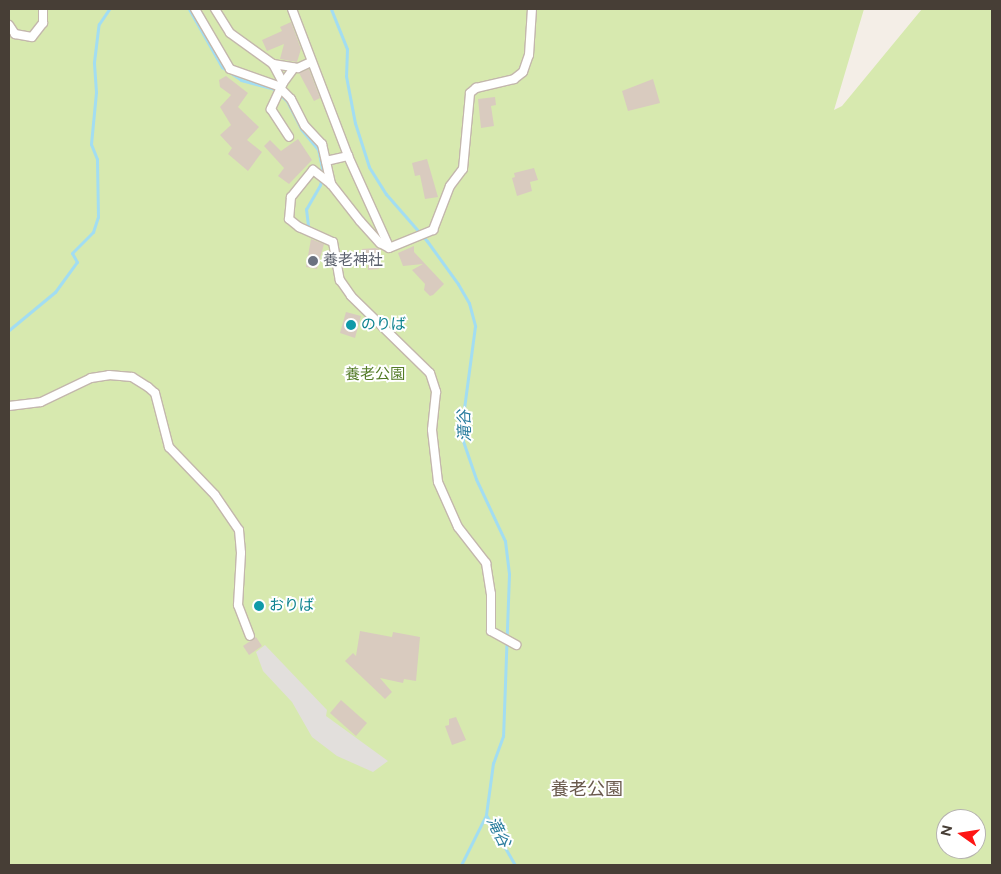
<!DOCTYPE html>
<meta charset="utf-8">
<style>
body{margin:0}
#map{position:relative;width:1001px;height:874px;overflow:hidden;background:#f4eee7;font-family:Figtree,"Noto Sans JP",sans-serif}
div>[style]{position:absolute}
.green>*{inset:0;background:#d7e9af}
.parking>*{inset:0;background:#e2dfdc}
.stream>*{height:3px;margin:-1.5px;padding:0 1.5px;transform-origin:1.5px;border-radius:1.5px;background:#a2ddf2}
.building>*{inset:0;background:#d9cbbf}
.roads{filter:drop-shadow(1px 0 #c3b7ac) drop-shadow(-1px 0 #c3b7ac) drop-shadow(0 1px #c3b7ac) drop-shadow(0 -1px #c3b7ac)}
.minor>*{height:8px;margin:-4px;padding:0 4px;transform-origin:4px;border-radius:4px;background:#fff}
.dots>*{width:14px;height:14px;translate:-50% -50%;box-sizing:border-box;border:2px solid #fff;border-radius:50%}
span{translate:-50% -50%;white-space:nowrap;text-align:center;line-height:1.15;-webkit-text-stroke:4px #fff;paint-order:stroke}
.worship-label{font-size:15px;color:#5b616d}
.left{translate:0 -50%;text-align:left}
.culture-label{font-size:15px;color:#0d838f}
.park-label{font-size:15px;color:#537b27}
.water-label{font-size:16px;color:#287c9d;font-style:italic}
.quarter-label{font-size:18px;color:#6a5a4d}
.frame{position:absolute;inset:0;border:10px solid #473e36;pointer-events:none}
.north{position:absolute;left:936px;top:809px;width:50px;height:50px;box-sizing:border-box;background:#fff;border:1px solid #b5b2af;border-radius:50%;rotate:283deg;font-size:14px;font-weight:700;line-height:20px;text-align:center;color:#473e36}
.north::after{content:'';display:block;margin:auto;width:18px;height:22px;background:#fe1514;clip-path:polygon(50% 0,100% 100%,50% 72%,0 100%)}
</style>
<div id="map">
<div class="green">
<i style="clip-path:polygon(evenodd,9px 9px,864px 9px,834px 110px,842px 106px,922px 9px,992px 9px,992px 865px,9px 865px,9px 9px,946px 819px,976px 819px,976px 849px,946px 849px,946px 819px)"></i>
</div>
<div class="parking">
<i style="clip-path:polygon(265px 645px,327px 710px,326px 716px,388px 761px,373px 772px,337px 756px,312px 737px,292px 702px,263px 671px,256px 652px)"></i>
</div>
<div class="stream">
<i style="left:189px;top:9px;width:67px;rotate:60.4deg"></i>
<i style="left:222px;top:67px;width:23px;rotate:34deg"></i>
<i style="left:241px;top:80px;width:34px;rotate:15deg"></i>
<i style="left:274px;top:89px;width:18px;rotate:43deg"></i>
<i style="left:287px;top:101px;width:31px;rotate:63deg"></i>
<i style="left:301px;top:129px;width:26px;rotate:50deg"></i>
<i style="left:318px;top:149px;width:25px;rotate:78deg"></i>
<i style="left:323px;top:173px;width:12px;rotate:104deg"></i>
<i style="left:320px;top:185px;width:28px;rotate:120deg"></i>
<i style="left:306px;top:209px;width:17px;rotate:83deg"></i>
<i style="left:331px;top:9px;width:43px;rotate:68.2deg"></i>
<i style="left:347px;top:49px;width:27px;rotate:92deg"></i>
<i style="left:346px;top:76px;width:48px;rotate:79.2deg"></i>
<i style="left:355px;top:123px;width:46px;rotate:72.3deg"></i>
<i style="left:369px;top:167px;width:32px;rotate:58deg"></i>
<i style="left:386px;top:194px;width:62px;rotate:48.9deg"></i>
<i style="left:427px;top:241px;width:53px;rotate:54.2deg"></i>
<i style="left:458px;top:284px;width:22px;rotate:60deg"></i>
<i style="left:469px;top:303px;width:24px;rotate:75deg"></i>
<i style="left:475px;top:326px;width:91px;rotate:97.6deg"></i>
<i style="left:463px;top:416px;width:25px;rotate:90deg"></i>
<i style="left:463px;top:441px;width:40px;rotate:71.1deg"></i>
<i style="left:476px;top:479px;width:68px;rotate:64.9deg"></i>
<i style="left:505px;top:541px;width:33px;rotate:83deg"></i>
<i style="left:509px;top:574px;width:162px;rotate:92.1deg"></i>
<i style="left:503px;top:736px;width:29px;rotate:110deg"></i>
<i style="left:493px;top:763px;width:52px;rotate:97.7deg"></i>
<i style="left:486px;top:815px;width:58px;rotate:59.9deg"></i>
<i style="left:9px;top:330px;width:60px;rotate:-39.6deg"></i>
<i style="left:55px;top:292px;width:37px;rotate:-54deg"></i>
<i style="left:77px;top:262px;width:10px;rotate:-119deg"></i>
<i style="left:72px;top:253px;width:30px;rotate:-45deg"></i>
<i style="left:93px;top:232px;width:16px;rotate:-72deg"></i>
<i style="left:98px;top:217px;width:58px;rotate:-91deg"></i>
<i style="left:97px;top:159px;width:16px;rotate:-112deg"></i>
<i style="left:91px;top:144px;width:52px;rotate:-84.5deg"></i>
<i style="left:96px;top:92px;width:30px;rotate:-94deg"></i>
<i style="left:94px;top:62px;width:38px;rotate:-83deg"></i>
<i style="left:99px;top:24px;width:18px;rotate:-56deg"></i>
<i style="left:461px;top:865px;width:56px;rotate:-63.4deg"></i>
</div>
<div class="building">
<i style="clip-path:polygon(291px 22px,301px 49px,297px 62px,280px 59px,284px 44px,267px 51px,262px 40px,282px 31px,280px 27px)"></i>
<i style="clip-path:polygon(309px 69px,320px 98px,314px 101px,299px 73px)"></i>
<i style="clip-path:polygon(226px 76px,248px 93px,238px 107px,259px 127px,247px 140px,262px 152px,248px 171px,228px 154px,232px 148px,220px 135px,231px 125px,220px 107px,231px 95px,220px 87px,219px 80px)"></i>
<i style="clip-path:polygon(653px 79px,660px 103px,628px 111px,622px 91px)"></i>
<i style="clip-path:polygon(495px 97px,496px 105px,491px 106px,494px 126px,481px 128px,478px 99px)"></i>
<i style="clip-path:polygon(298px 139px,312px 160px,289px 184px,278px 176px,284px 168px,264px 146px,270px 140px,281px 151px)"></i>
<i style="clip-path:polygon(427px 159px,438px 197px,425px 199px,420px 175px,415px 176px,412px 163px)"></i>
<i style="clip-path:polygon(534px 168px,538px 180px,530px 182px,532px 191px,517px 196px,512px 178px,515px 177px,514px 173px)"></i>
<i style="clip-path:polygon(311px 239px,324px 244px,317px 269px,306px 267px)"></i>
<i style="clip-path:polygon(414px 246px,414px 252px,444px 284px,433px 295px,430px 296px,424px 290px,425px 284px,412px 270px,423px 264px,403px 266px,398px 253px)"></i>
<i style="clip-path:polygon(375px 248px,379px 249px,379px 269px,368px 270px,368px 263px,364px 264px,362px 249px)"></i>
<i style="clip-path:polygon(346px 312px,361px 316px,355px 338px,340px 333px)"></i>
<i style="clip-path:polygon(360px 631px,392px 637px,393px 632px,420px 637px,416px 681px,404px 679px,403px 683px,380px 678px,392px 692px,385px 699px,345px 661px,353px 653px,356px 656px)"></i>
<i style="clip-path:polygon(256px 637px,262px 646px,249px 655px,243px 646px)"></i>
<i style="clip-path:polygon(341px 700px,367px 723px,356px 736px,330px 713px)"></i>
<i style="clip-path:polygon(456px 717px,466px 740px,452px 745px,445px 726px,449px 725px,449px 719px)"></i>
</div>
<div class="roads">
<div class="minor">
<i style="left:195px;top:9px;width:69px;rotate:59.7deg"></i>
<i style="left:230px;top:69px;width:51px;rotate:19.5deg"></i>
<i style="left:278px;top:86px;width:18px;rotate:45deg"></i>
<i style="left:291px;top:99px;width:30px;rotate:63deg"></i>
<i style="left:305px;top:126px;width:25px;rotate:47deg"></i>
<i style="left:322px;top:144px;width:41px;rotate:77.3deg"></i>
<i style="left:331px;top:184px;width:47px;rotate:51.9deg"></i>
<i style="left:360px;top:221px;width:30px;rotate:48deg"></i>
<i style="left:380px;top:243px;width:10px;rotate:29deg"></i>
<i style="left:389px;top:248px;width:48px;rotate:-22.2deg"></i>
<i style="left:433px;top:230px;width:47px;rotate:-68.9deg"></i>
<i style="left:450px;top:186px;width:21px;rotate:-53deg"></i>
<i style="left:463px;top:169px;width:76px;rotate:-84.7deg"></i>
<i style="left:470px;top:93px;width:8px;rotate:-40deg"></i>
<i style="left:476px;top:88px;width:39px;rotate:-13deg"></i>
<i style="left:514px;top:79px;width:11px;rotate:-38deg"></i>
<i style="left:523px;top:72px;width:18px;rotate:-71deg"></i>
<i style="left:529px;top:55px;width:46px;rotate:-86.3deg"></i>
<i style="left:215px;top:9px;width:28px;rotate:58deg"></i>
<i style="left:230px;top:33px;width:53px;rotate:35.8deg"></i>
<i style="left:273px;top:64px;width:21px;rotate:62deg"></i>
<i style="left:283px;top:83px;width:29px;rotate:115deg"></i>
<i style="left:271px;top:109px;width:33px;rotate:57deg"></i>
<i style="left:292px;top:9px;width:157px;rotate:69.1deg"></i>
<i style="left:348px;top:156px;width:100px;rotate:65.7deg"></i>
<i style="left:9px;top:25px;width:11px;rotate:56deg"></i>
<i style="left:15px;top:34px;width:17px;rotate:10deg"></i>
<i style="left:32px;top:37px;width:18px;rotate:-52deg"></i>
<i style="left:43px;top:23px;width:14px;rotate:-90deg"></i>
<i style="left:273px;top:64px;width:25px;rotate:9deg"></i>
<i style="left:298px;top:68px;width:14px;rotate:-25deg"></i>
<i style="left:283px;top:83px;width:19px;rotate:-54deg"></i>
<i style="left:326px;top:161px;width:23px;rotate:-13deg"></i>
<i style="left:331px;top:184px;width:23px;rotate:-142deg"></i>
<i style="left:313px;top:170px;width:35px;rotate:129deg"></i>
<i style="left:291px;top:197px;width:22px;rotate:95deg"></i>
<i style="left:289px;top:219px;width:13px;rotate:39deg"></i>
<i style="left:299px;top:227px;width:37px;rotate:24deg"></i>
<i style="left:333px;top:242px;width:39px;rotate:80deg"></i>
<i style="left:340px;top:280px;width:19px;rotate:55deg"></i>
<i style="left:351px;top:296px;width:110px;rotate:44.3deg"></i>
<i style="left:430px;top:373px;width:20px;rotate:72deg"></i>
<i style="left:436px;top:392px;width:38px;rotate:96deg"></i>
<i style="left:432px;top:430px;width:52px;rotate:83.4deg"></i>
<i style="left:438px;top:482px;width:49px;rotate:66deg"></i>
<i style="left:458px;top:527px;width:46px;rotate:52.1deg"></i>
<i style="left:486px;top:563px;width:31px;rotate:81deg"></i>
<i style="left:491px;top:594px;width:37px;rotate:90deg"></i>
<i style="left:491px;top:631px;width:29px;rotate:29deg"></i>
<i style="left:9px;top:406px;width:32px;rotate:-7deg"></i>
<i style="left:41px;top:402px;width:55px;rotate:-25.6deg"></i>
<i style="left:91px;top:378px;width:18px;rotate:-9deg"></i>
<i style="left:109px;top:375px;width:23px;rotate:5deg"></i>
<i style="left:132px;top:377px;width:19px;rotate:32deg"></i>
<i style="left:148px;top:387px;width:9px;rotate:41deg"></i>
<i style="left:155px;top:393px;width:56px;rotate:75.5deg"></i>
<i style="left:169px;top:447px;width:66px;rotate:46.2deg"></i>
<i style="left:215px;top:495px;width:42px;rotate:55.6deg"></i>
<i style="left:239px;top:530px;width:23px;rotate:85deg"></i>
<i style="left:241px;top:553px;width:52px;rotate:93.3deg"></i>
<i style="left:238px;top:605px;width:33px;rotate:69deg"></i>
</div>
</div>
<div class="dots">
<i style="left:313px;top:261px;background:#6b7280"></i>
<i style="left:351px;top:325px;background:#0f9aa8"></i>
<i style="left:259px;top:606px;background:#0f9aa8"></i>
</div>
<div class="worship-label">
<span class="left" style="left:323px;top:261px">養老神社</span>
</div>
<div class="culture-label">
<span class="left" style="left:361px;top:325px">のりば</span>
<span class="left" style="left:269px;top:606px">おりば</span>
</div>
<div class="park-label">
<span style="left:375px;top:375px">養老公園</span>
</div>
<div class="water-label">
<span style="left:465px;top:426px;rotate:-92deg">滝谷</span>
<span style="left:498px;top:832px;rotate:63deg">滝谷</span>
</div>
<div class="quarter-label">
<span style="left:587px;top:789px">養老公園</span>
</div>
<div class="frame"></div>
<div class="north">N</div>
</div>
